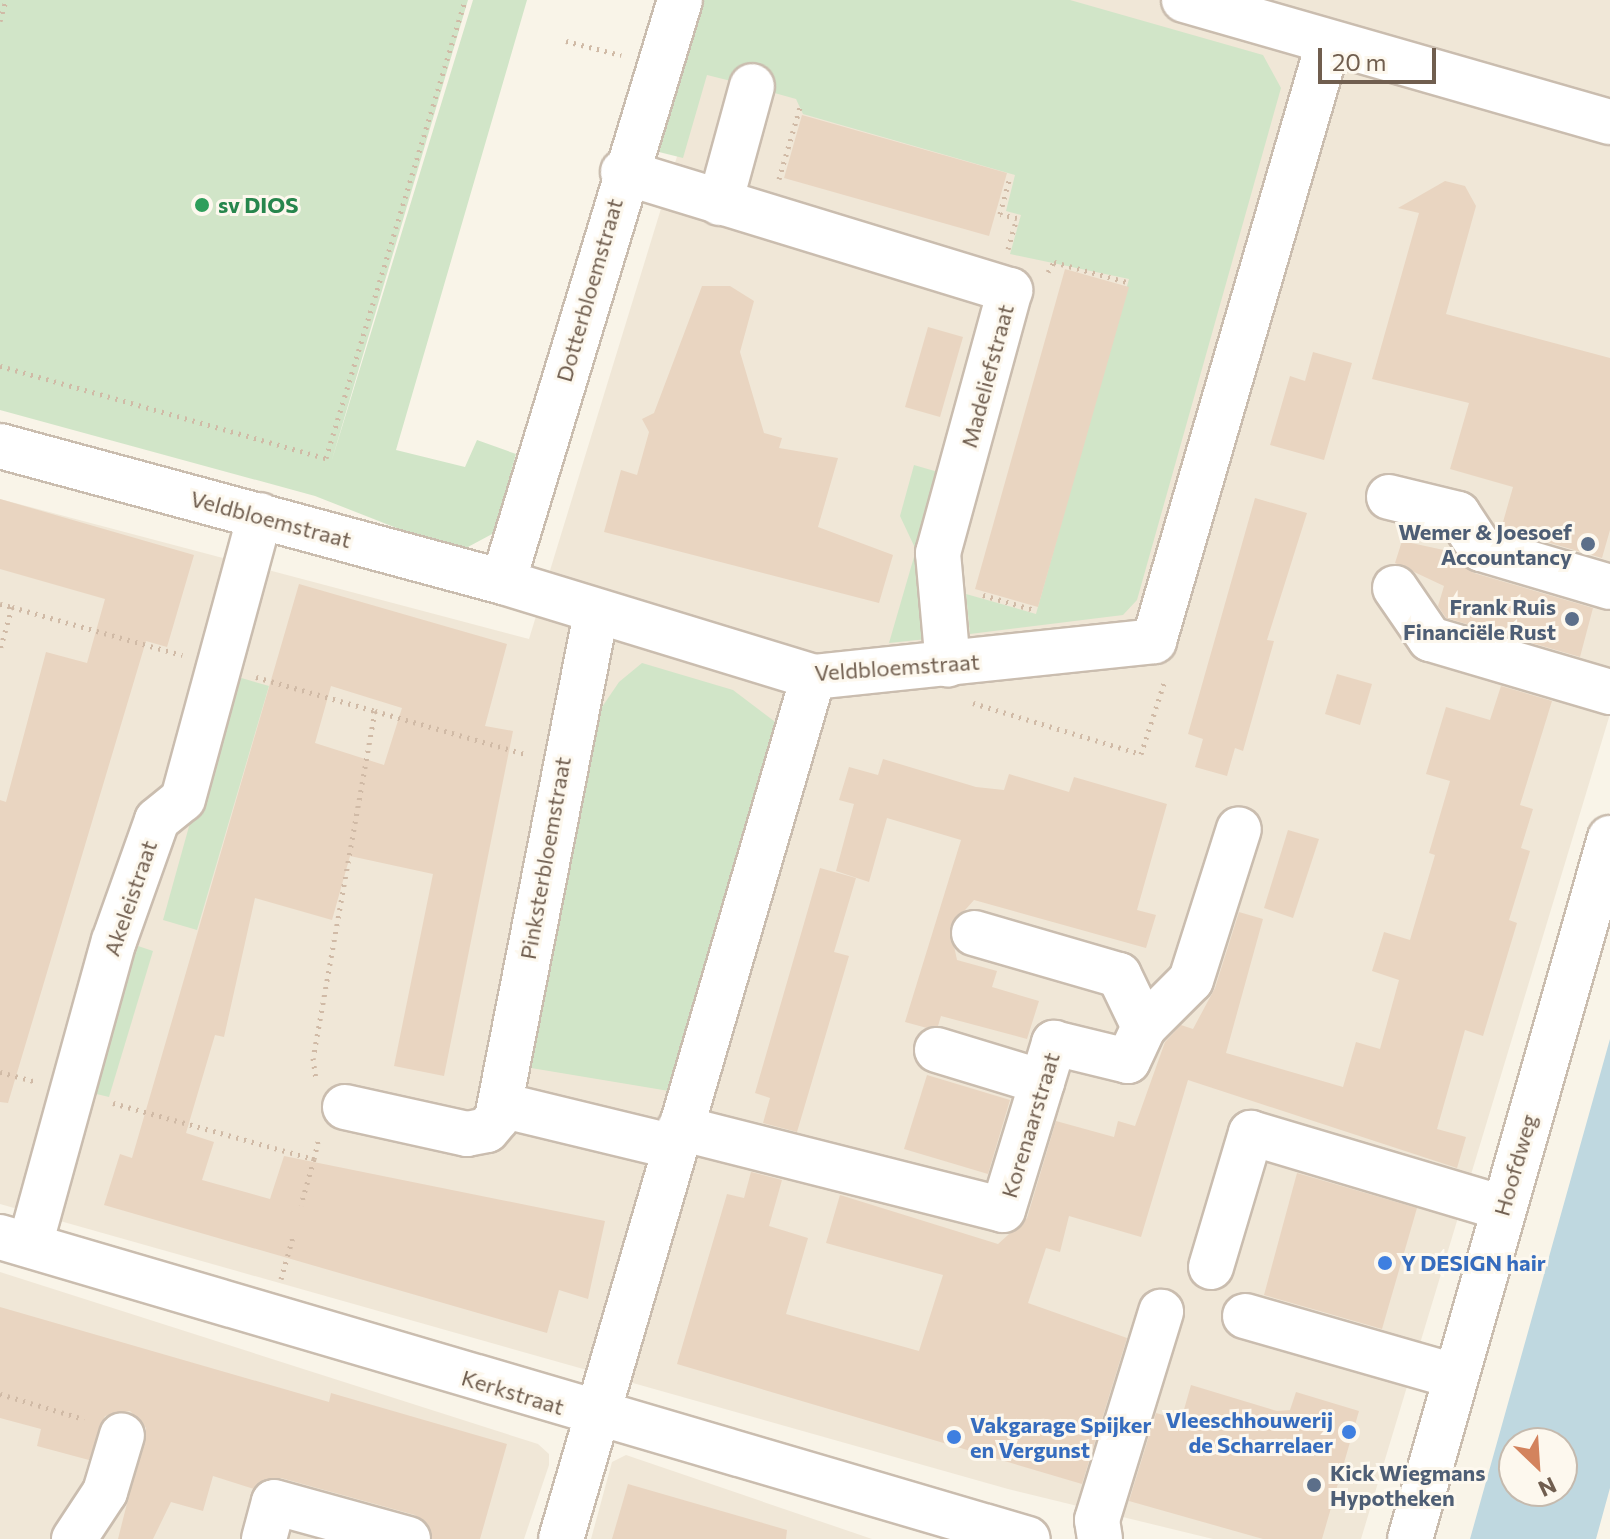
<!DOCTYPE html>
<meta charset="utf-8">
<style>
body{margin:0}
#map{position:relative;width:1610px;height:1539px;overflow:hidden;background:#f9f4e8;font-family:Commissioner,sans-serif}
div>[style]{position:absolute}
.residential>*{inset:0;background:#f0e7d7}
.green>*{inset:0;background:#d1e5c8}
.water>*{inset:0;background:#bfd8e0}
.building>*{inset:0;background:#e9d5c1}
.path>*{height:5px;margin-top:-2.5px;transform-origin:0;background:repeating-linear-gradient(90deg,#d0baa6 0 2px,transparent 0 8px)}
.roads{filter:drop-shadow(2px 0 #cabdaf) drop-shadow(-2px 0 #cabdaf) drop-shadow(0 2px #cabdaf) drop-shadow(0 -2px #cabdaf)}
.minor>*{height:44px;margin:-22px;padding:0 22px;transform-origin:22px;border-radius:22px;background:#fff}
.dots>*{width:22px;height:22px;translate:-50% -50%;box-sizing:border-box;border:4px solid #fdf8ee;border-radius:50%}
span{translate:-50% -50%;white-space:nowrap;text-align:center;line-height:1.15;-webkit-text-stroke:6px #fdf8ee;paint-order:stroke}
.leisure-label{font-size:22px;color:#27864d;font-weight:700}
.left{translate:0 -50%;text-align:left}
.street-label{font-size:22px;color:#705e4f}
.service-label{font-size:22px;color:#4e5e75;font-weight:700}
.right{translate:-100% -50%;text-align:right}
.shop-label{font-size:22px;color:#366cbe;font-weight:700}
.north{position:absolute;left:1498px;top:1427px;width:80px;height:80px;box-sizing:border-box;background:#fdf8ee;border:2px solid #c5baae;border-radius:50%;rotate:155deg;font-size:22px;font-weight:700;line-height:32px;text-align:center;color:#705e4f}
.north::after{content:'';display:block;margin:auto;width:28px;height:36px;background:#d3835d;clip-path:polygon(50% 0,100% 100%,50% 72%,0 100%)}
.scale{position:absolute;left:1318px;top:48px;width:118px;height:36px;box-sizing:border-box;border:4px solid #705e4f;border-top:0;padding-left:10px;font-size:24px;line-height:28px;white-space:nowrap;color:#705e4f;-webkit-text-stroke:6px #fdf8ee;paint-order:stroke}
</style>
<div id="map">
<div class="residential">
<i style="clip-path:polygon(725px 0,1610px 0,1610px 714px,1361px 1539px,1213px 1539px,1008px 1489px,0 1204px,0 499px,529px 639px)"></i>
<i style="clip-path:polygon(0 1272px,538px 1444px,549px 1454px,549px 1465px,524px 1539px,0 1539px)"></i>
<i style="clip-path:polygon(626px 1455px,872px 1539px,591px 1539px,612px 1462px)"></i>
</div>
<div class="green">
<i style="clip-path:polygon(0 0,468px 0,331px 463px,473px 0,527px 0,396px 450px,465px 467px,477px 440px,516px 454px,494px 533px,466px 548px,445px 547px,315px 496px,0 410px)"></i>
<i style="clip-path:polygon(703px 0,1070px 0,1263px 55px,1281px 88px,1137px 600px,1123px 615px,970px 634px,966px 594px,1036px 614px,1129px 279px,1010px 254px,1021px 215px,1006px 211px,1015px 175px,803px 114px,796px 99px,735px 82px,707px 75px,683px 158px,659px 152px)"></i>
<i style="clip-path:polygon(914px 465px,938px 472px,927px 639px,889px 643px,916px 550px,900px 516px)"></i>
<i style="clip-path:polygon(642px 663px,733px 690px,778px 724px,675px 1092px,519px 1066px,583px 735px,619px 682px)"></i>
<i style="clip-path:polygon(231px 675px,269px 686px,197px 930px,163px 920px)"></i>
<i style="clip-path:polygon(126px 942px,153px 951px,109px 1097px,80px 1090px)"></i>
</div>
<div class="water">
<i style="clip-path:polygon(evenodd,1610px 1039px,1610px 1488px,1596px 1539px,1470px 1539px,1610px 1039px,1514px 1443px,1562px 1443px,1562px 1491px,1514px 1491px,1514px 1443px)"></i>
</div>
<div class="building">
<i style="clip-path:polygon(802px 115px,1007px 173px,989px 236px,784px 178px)"></i>
<i style="clip-path:polygon(1445px 181px,1465px 186px,1476px 206px,1446px 314px,1610px 358px,1610px 530px,1602px 558px,1501px 529px,1513px 487px,1450px 469px,1469px 403px,1372px 379px,1419px 213px,1398px 208px)"></i>
<i style="clip-path:polygon(1065px 269px,1129px 287px,1038px 607px,975px 589px)"></i>
<i style="clip-path:polygon(702px 286px,730px 286px,754px 301px,740px 352px,764px 433px,782px 438px,779px 448px,838px 458px,818px 527px,893px 555px,879px 603px,604px 532px,621px 470px,637px 475px,649px 432px,642px 419px,654px 413px)"></i>
<i style="clip-path:polygon(928px 327px,963px 337px,940px 417px,905px 407px)"></i>
<i style="clip-path:polygon(1313px 352px,1352px 363px,1324px 460px,1270px 445px,1290px 376px,1305px 381px)"></i>
<i style="clip-path:polygon(1255px 498px,1307px 513px,1267px 640px,1274px 641px,1243px 751px,1235px 748px,1227px 776px,1195px 767px,1203px 739px,1188px 734px)"></i>
<i style="clip-path:polygon(0 499px,194px 555px,167px 647px,146px 641px,8px 1103px,0 1102px,0 800px,6px 802px,46px 652px,87px 663px,105px 599px,0 569px)"></i>
<i style="clip-path:polygon(1402px 541px,1453px 552px,1474px 573px,1593px 608px,1580px 657px,1446px 618px,1438px 606px,1444px 586px,1395px 563px)"></i>
<i style="clip-path:polygon(evenodd,299px 584px,507px 644px,485px 726px,513px 731px,444px 1076px,394px 1066px,433px 874px,350px 856px,332px 920px,255px 898px,224px 1037px,215px 1035px,186px 1133px,214px 1142px,202px 1180px,270px 1199px,284px 1156px,605px 1221px,588px 1299px,559px 1290px,547px 1333px,104px 1205px,120px 1154px,132px 1158px,299px 584px,331px 686px,402px 708px,384px 765px,315px 743px,331px 686px)"></i>
<i style="clip-path:polygon(1337px 674px,1372px 684px,1360px 725px,1325px 714px)"></i>
<i style="clip-path:polygon(1501px 686px,1552px 701px,1520px 805px,1533px 809px,1521px 848px,1530px 851px,1509px 920px,1517px 923px,1483px 1036px,1465px 1030px,1437px 1129px,1466px 1137px,1457px 1168px,1188px 1080px,1141px 1237px,1069px 1216px,1060px 1252px,1046px 1248px,1028px 1303px,1127px 1338px,1082px 1484px,677px 1364px,727px 1194px,744px 1198px,751px 1172px,782px 1180px,769px 1226px,808px 1238px,786px 1314px,919px 1351px,943px 1275px,826px 1243px,840px 1195px,998px 1244px,1027px 1218px,1056px 1121px,1114px 1137px,1118px 1121px,1135px 1126px,1165px 1042px,1181px 1025px,1193px 1029px,1215px 988px,1239px 912px,1263px 919px,1226px 1053px,1343px 1087px,1356px 1042px,1380px 1049px,1399px 980px,1372px 971px,1384px 932px,1410px 940px,1435px 855px,1429px 853px,1450px 781px,1426px 774px,1446px 707px,1490px 720px)"></i>
<i style="clip-path:polygon(883px 759px,976px 787px,1004px 790px,1009px 774px,1069px 792px,1074px 777px,1167px 804px,1137px 910px,1156px 915px,1146px 948px,974px 900px,950px 927px,957px 960px,997px 971px,992px 987px,1039px 1001px,1027px 1039px,941px 1016px,938px 1026px,927px 1028px,905px 1022px,961px 840px,887px 818px,869px 882px,836px 871px,854px 804px,839px 800px,849px 767px,878px 775px)"></i>
<i style="clip-path:polygon(1288px 830px,1319px 839px,1293px 918px,1264px 908px)"></i>
<i style="clip-path:polygon(820px 868px,856px 878px,834px 952px,849px 956px,797px 1132px,763px 1123px,770px 1098px,755px 1093px)"></i>
<i style="clip-path:polygon(927px 1075px,1010px 1100px,988px 1174px,904px 1149px)"></i>
<i style="clip-path:polygon(1297px 1173px,1417px 1208px,1382px 1329px,1264px 1295px)"></i>
<i style="clip-path:polygon(0 1307px,329px 1402px,331px 1393px,507px 1444px,480px 1539px,432px 1539px,415px 1515px,281px 1478px,254px 1489px,213px 1476px,203px 1511px,171px 1502px,153px 1539px,118px 1539px,146px 1428px,130px 1411px,105px 1416px,89px 1460px,37px 1446px,41px 1429px,0 1418px)"></i>
<i style="clip-path:polygon(1191px 1385px,1277px 1411px,1290px 1410px,1296px 1392px,1359px 1411px,1322px 1539px,1263px 1539px,1129px 1501px,1156px 1413px,1181px 1420px)"></i>
<i style="clip-path:polygon(628px 1484px,787px 1530px,786px 1539px,612px 1539px)"></i>
</div>
<div class="path">
<i style="left:0;top:21px;width:22px;rotate:-74deg"></i>
<i style="left:566px;top:41px;width:57px;rotate:14.3deg"></i>
<i style="left:779px;top:179px;width:75px;rotate:-73.7deg"></i>
<i style="left:1008px;top:249px;width:32px;rotate:-74deg"></i>
<i style="left:1017px;top:218px;width:17px;rotate:-167deg"></i>
<i style="left:1000px;top:214px;width:38px;rotate:-75deg"></i>
<i style="left:1048px;top:272px;width:12px;rotate:-59deg"></i>
<i style="left:1054px;top:262px;width:76px;rotate:15.3deg"></i>
<i style="left:0;top:366px;width:339px;rotate:15.8deg"></i>
<i style="left:326px;top:458px;width:479px;rotate:-73.1deg"></i>
<i style="left:983px;top:595px;width:54px;rotate:16.1deg"></i>
<i style="left:0;top:604px;width:12px;rotate:14deg"></i>
<i style="left:12px;top:607px;width:45px;rotate:105.6deg"></i>
<i style="left:12px;top:607px;width:177px;rotate:15.8deg"></i>
<i style="left:256px;top:677px;width:124px;rotate:15.9deg"></i>
<i style="left:375px;top:711px;width:352px;rotate:100.1deg"></i>
<i style="left:313px;top:1058px;width:22px;rotate:82deg"></i>
<i style="left:973px;top:703px;width:176px;rotate:16.9deg"></i>
<i style="left:1141px;top:754px;width:78px;rotate:-72deg"></i>
<i style="left:375px;top:711px;width:159px;rotate:16deg"></i>
<i style="left:0;top:1072px;width:35px;rotate:15deg"></i>
<i style="left:113px;top:1103px;width:209px;rotate:15.6deg"></i>
<i style="left:314px;top:1159px;width:48px;rotate:105.8deg"></i>
<i style="left:314px;top:1159px;width:23px;rotate:-77deg"></i>
<i style="left:281px;top:1279px;width:44px;rotate:-74.1deg"></i>
<i style="left:0;top:1394px;width:88px;rotate:16.6deg"></i>
</div>
<div class="roads">
<div class="minor">
<i style="left:1184px;top:0;width:443px;rotate:16deg"></i>
<i style="left:623px;top:172px;width:405px;rotate:17deg"></i>
<i style="left:1010px;top:290px;width:273px;rotate:105.3deg"></i>
<i style="left:938px;top:553px;width:112px;rotate:84.9deg"></i>
<i style="left:720px;top:203px;width:121px;rotate:-74.7deg"></i>
<i style="left:0;top:446px;width:521px;rotate:15.13deg"></i>
<i style="left:503px;top:582px;width:324px;rotate:17deg"></i>
<i style="left:813px;top:677px;width:343px;rotate:-6deg"></i>
<i style="left:1154px;top:641px;width:622px;rotate:-73.75deg"></i>
<i style="left:1389px;top:497px;width:71px;rotate:13.8deg"></i>
<i style="left:1458px;top:514px;width:42px;rotate:56.7deg"></i>
<i style="left:1481px;top:549px;width:134px;rotate:16.4deg"></i>
<i style="left:503px;top:582px;width:608px;rotate:-73.08deg"></i>
<i style="left:1395px;top:588px;width:62px;rotate:55.5deg"></i>
<i style="left:1430px;top:639px;width:188px;rotate:16.4deg"></i>
<i style="left:974px;top:933px;width:151px;rotate:16.2deg"></i>
<i style="left:1119px;top:975px;width:58px;rotate:64.3deg"></i>
<i style="left:937px;top:1050px;width:110px;rotate:16.9deg"></i>
<i style="left:501px;top:1105px;width:179px;rotate:13.6deg"></i>
<i style="left:345px;top:1107px;width:125px;rotate:12.5deg"></i>
<i style="left:467px;top:1134px;width:20px;rotate:-11deg"></i>
<i style="left:487px;top:1130px;width:16px;rotate:-50deg"></i>
<i style="left:497px;top:1118px;width:515px;rotate:-78.91deg"></i>
<i style="left:680px;top:1128px;width:333px;rotate:14.2deg"></i>
<i style="left:1003px;top:1210px;width:175px;rotate:-73deg"></i>
<i style="left:1054px;top:1043px;width:76px;rotate:13.7deg"></i>
<i style="left:1128px;top:1061px;width:38px;rotate:-65deg"></i>
<i style="left:1144px;top:1027px;width:66px;rotate:-45deg"></i>
<i style="left:1191px;top:980px;width:158px;rotate:-72.4deg"></i>
<i style="left:0;top:1237px;width:1071px;rotate:16.37deg"></i>
<i style="left:30px;top:1245px;width:315px;rotate:-74.6deg"></i>
<i style="left:114px;top:941px;width:128px;rotate:-70.4deg"></i>
<i style="left:157px;top:820px;width:33px;rotate:-39deg"></i>
<i style="left:183px;top:799px;width:294px;rotate:-74.8deg"></i>
<i style="left:1211px;top:1267px;width:140px;rotate:-73.4deg"></i>
<i style="left:1251px;top:1133px;width:263px;rotate:16.6deg"></i>
<i style="left:1245px;top:1316px;width:217px;rotate:16deg"></i>
<i style="left:74px;top:1539px;width:56px;rotate:-56.6deg"></i>
<i style="left:105px;top:1492px;width:59px;rotate:-73.4deg"></i>
<i style="left:264px;top:1539px;width:38px;rotate:-75deg"></i>
<i style="left:274px;top:1502px;width:139px;rotate:15.4deg"></i>
<i style="left:561px;top:1539px;width:898px;rotate:-73.7deg"></i>
<i style="left:1100px;top:1539px;width:19px;rotate:-99deg"></i>
<i style="left:1097px;top:1520px;width:218px;rotate:-72.9deg"></i>
<i style="left:1410px;top:1539px;width:729px;rotate:-74.08deg"></i>
</div>
</div>
<div class="dots">
<i style="left:202px;top:205px;background:#2e9e5b"></i>
<i style="left:1588px;top:544px;background:#5c6f8a"></i>
<i style="left:1572px;top:619px;background:#5c6f8a"></i>
<i style="left:1385px;top:1263px;background:#3f7fe0"></i>
<i style="left:1349px;top:1432px;background:#3f7fe0"></i>
<i style="left:954px;top:1437px;background:#3f7fe0"></i>
<i style="left:1314px;top:1485px;background:#5c6f8a"></i>
</div>
<div class="leisure-label">
<span class="left" style="left:218px;top:205px">sv DIOS</span>
</div>
<div class="street-label">
<span style="left:589px;top:290px;rotate:-74deg">Dotterbloemstraat</span>
<span style="left:987px;top:376px;rotate:-75deg">Madeliefstraat</span>
<span style="left:271px;top:519px;rotate:15deg">Veldbloemstraat</span>
<span style="left:897px;top:667px;rotate:-4deg">Veldbloemstraat</span>
<span style="left:545px;top:858px;rotate:-80deg">Pinksterbloemstraat</span>
<span style="left:130px;top:898px;rotate:-71deg">Akeleistraat</span>
<span style="left:1030px;top:1125px;rotate:-73deg">Korenaarstraat</span>
<span style="left:1515px;top:1165px;rotate:-74deg">Hoofdweg</span>
<span style="left:513px;top:1392px;rotate:17deg">Kerkstraat</span>
</div>
<div class="service-label">
<span class="right" style="left:1572px;top:544px">Wemer &amp; Joesoef<br>Accountancy</span>
<span class="right" style="left:1556px;top:619px">Frank Ruis<br>Financiële Rust</span>
<span class="left" style="left:1330px;top:1485px">Kick Wiegmans<br>Hypotheken</span>
</div>
<div class="shop-label">
<span class="left" style="left:1401px;top:1263px">Y DESIGN hair</span>
<span class="right" style="left:1333px;top:1432px">Vleeschhouwerij<br>de Scharrelaer</span>
<span class="left" style="left:970px;top:1437px">Vakgarage Spijker<br>en Vergunst</span>
</div>
<div class="north">N</div>
<div class="scale">20 m</div>
</div>
